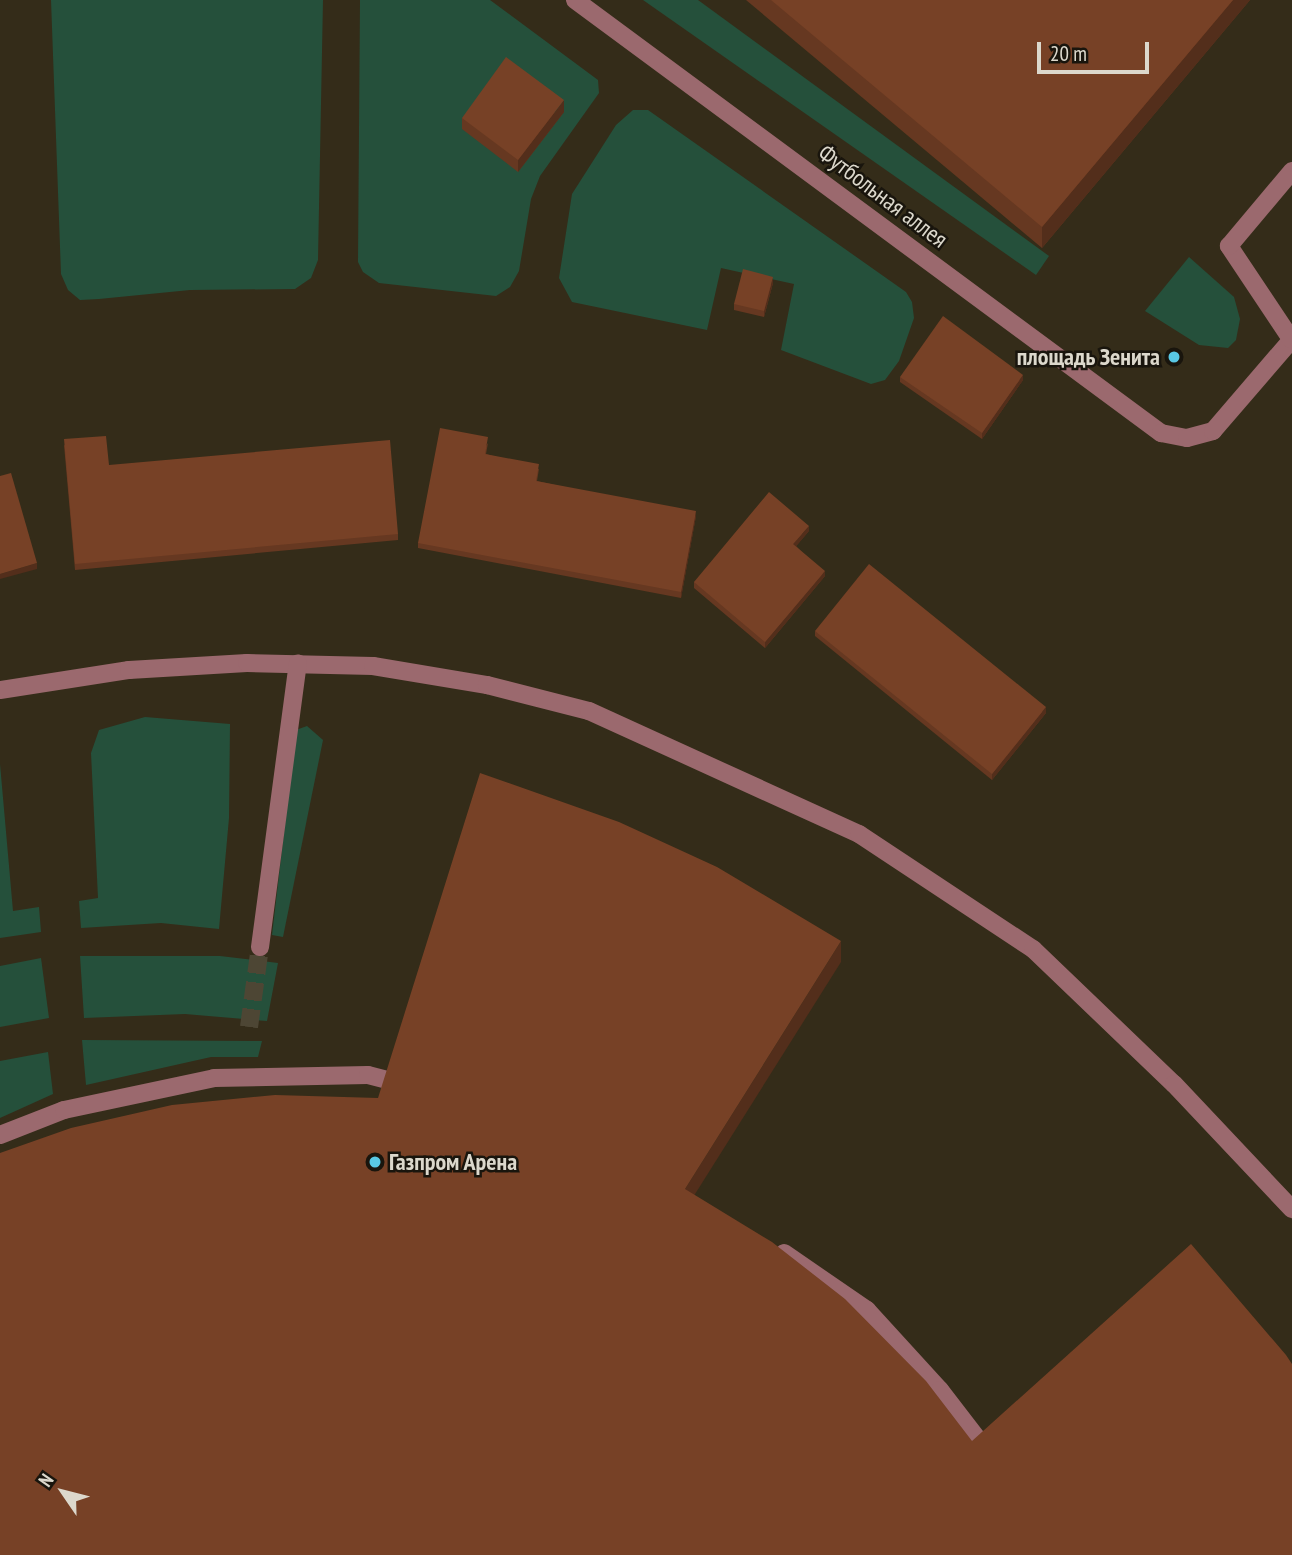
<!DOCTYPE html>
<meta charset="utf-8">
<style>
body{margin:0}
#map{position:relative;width:1292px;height:1555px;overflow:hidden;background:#342c19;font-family:"PT Sans Narrow",sans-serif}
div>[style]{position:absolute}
.green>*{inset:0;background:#25503b}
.minor-tunnel>*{height:18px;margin-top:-9px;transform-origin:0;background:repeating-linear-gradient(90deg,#4d4634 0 18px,transparent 0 27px)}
.minor>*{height:18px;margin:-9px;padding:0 9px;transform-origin:9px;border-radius:9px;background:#9b696e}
.wall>*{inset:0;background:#663821}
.shaded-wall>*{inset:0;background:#532e1b}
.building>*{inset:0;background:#774126}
.dots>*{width:19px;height:19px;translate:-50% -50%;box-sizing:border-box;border:4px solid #19150d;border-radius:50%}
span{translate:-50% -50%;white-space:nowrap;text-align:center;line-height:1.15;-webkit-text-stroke:5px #19150d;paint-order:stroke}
.street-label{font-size:24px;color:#dcd8cc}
.poi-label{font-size:24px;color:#dcd8cc;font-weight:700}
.right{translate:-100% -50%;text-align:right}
.left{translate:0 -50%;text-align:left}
.north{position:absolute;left:28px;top:1457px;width:70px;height:70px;-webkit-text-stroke:5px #19150d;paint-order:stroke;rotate:305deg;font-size:19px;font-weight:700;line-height:28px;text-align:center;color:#dcd8cc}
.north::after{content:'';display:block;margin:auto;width:24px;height:32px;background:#dcd8cc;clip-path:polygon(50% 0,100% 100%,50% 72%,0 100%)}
.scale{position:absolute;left:1037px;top:42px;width:112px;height:32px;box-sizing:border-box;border:4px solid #dcd8cc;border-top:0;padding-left:9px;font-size:21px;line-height:24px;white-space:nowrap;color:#dcd8cc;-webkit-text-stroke:5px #19150d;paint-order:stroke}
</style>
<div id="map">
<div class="green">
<i style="clip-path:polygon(51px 0,323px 0,318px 260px,311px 278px,295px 289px,190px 290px,99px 299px,80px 300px,68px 290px,61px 274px)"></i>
<i style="clip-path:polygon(360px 0,490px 0,598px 80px,599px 93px,540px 176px,531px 199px,519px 271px,510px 287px,496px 296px,379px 283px,363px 272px,358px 262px)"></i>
<i style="clip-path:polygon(643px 0,698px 0,1049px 256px,1036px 275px)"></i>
<i style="clip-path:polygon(633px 110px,648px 110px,906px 292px,912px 302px,914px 318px,899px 361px,885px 380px,871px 384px,781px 350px,794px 284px,721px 268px,707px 330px,572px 302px,559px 278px,572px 194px,616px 125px)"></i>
<i style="clip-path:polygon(1189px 257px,1234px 297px,1240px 319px,1236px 340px,1228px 348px,1199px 345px,1145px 311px)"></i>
<i style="clip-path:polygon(145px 717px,230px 724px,229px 818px,219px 929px,161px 923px,81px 928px,79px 901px,98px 898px,91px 753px,99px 730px)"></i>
<i style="clip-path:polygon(307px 726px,323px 740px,283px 937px,272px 935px,296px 730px)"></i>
<i style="clip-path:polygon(0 764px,13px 911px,39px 907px,41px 932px,0 938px)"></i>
<i style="clip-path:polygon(80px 956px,220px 956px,278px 963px,267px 1021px,185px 1014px,84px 1018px)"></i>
<i style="clip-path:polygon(41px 958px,49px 1018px,0 1027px,0 966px)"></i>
<i style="clip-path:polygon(82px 1040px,262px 1041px,258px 1057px,211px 1057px,86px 1085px)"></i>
<i style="clip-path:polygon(48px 1052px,53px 1094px,0 1118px,0 1061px)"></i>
</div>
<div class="minor-tunnel">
<i style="left:249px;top:1027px;width:81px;rotate:-82.2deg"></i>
</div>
<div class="minor">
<i style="left:575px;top:0;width:729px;rotate:36.46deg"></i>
<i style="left:1161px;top:433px;width:26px;rotate:11deg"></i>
<i style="left:1187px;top:438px;width:27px;rotate:-15deg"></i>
<i style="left:1213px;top:431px;width:121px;rotate:-49.3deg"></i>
<i style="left:1291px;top:339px;width:112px;rotate:-123.7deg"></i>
<i style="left:1229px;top:246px;width:98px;rotate:-50deg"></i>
<i style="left:0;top:690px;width:131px;rotate:-8.8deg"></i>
<i style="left:129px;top:670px;width:118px;rotate:-3.4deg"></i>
<i style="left:247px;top:663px;width:126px;rotate:1.4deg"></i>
<i style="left:373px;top:666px;width:116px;rotate:9.5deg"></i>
<i style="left:487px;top:685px;width:105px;rotate:14.3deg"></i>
<i style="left:589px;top:711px;width:297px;rotate:24.5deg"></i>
<i style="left:859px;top:834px;width:209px;rotate:33.5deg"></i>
<i style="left:1033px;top:949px;width:195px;rotate:43.8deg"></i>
<i style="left:1174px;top:1084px;width:172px;rotate:46.7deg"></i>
<i style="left:260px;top:947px;width:286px;rotate:-82.4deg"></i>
<i style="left:0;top:1135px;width:69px;rotate:-21.3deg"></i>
<i style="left:64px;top:1110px;width:153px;rotate:-12deg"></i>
<i style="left:214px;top:1078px;width:154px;rotate:-1.1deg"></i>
<i style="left:368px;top:1075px;width:40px;rotate:14.4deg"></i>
<i style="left:784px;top:1253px;width:101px;rotate:34.5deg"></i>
<i style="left:867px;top:1310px;width:108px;rotate:47.6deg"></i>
<i style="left:940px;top:1390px;width:82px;rotate:52.4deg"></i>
</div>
<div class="wall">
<i style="clip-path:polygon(746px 0,1250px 0,1042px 248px)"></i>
<i style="clip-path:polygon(564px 112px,518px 172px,462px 129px,462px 118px)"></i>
<i style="clip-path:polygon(773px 283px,764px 317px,734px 310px,734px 304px)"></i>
<i style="clip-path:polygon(900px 377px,1023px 380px,982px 439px,900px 382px)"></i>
<i style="clip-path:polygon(488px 443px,486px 454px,539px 469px,537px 481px,696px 516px,681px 598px,418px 548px,418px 543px)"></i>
<i style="clip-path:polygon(64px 445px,109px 465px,398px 534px,398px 540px,75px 570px)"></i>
<i style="clip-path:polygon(809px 531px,796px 546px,825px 576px,765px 648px,694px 588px,694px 582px)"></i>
<i style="clip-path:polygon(815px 631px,1046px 713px,992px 780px,815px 636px)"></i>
</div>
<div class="shaded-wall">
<i style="clip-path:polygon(1233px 0,1250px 0,1042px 248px,1042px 227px)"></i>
<i style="clip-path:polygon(564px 100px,564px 112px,518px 172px,518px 160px)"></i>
<i style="clip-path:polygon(773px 277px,773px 283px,764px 317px,764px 311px)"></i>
<i style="clip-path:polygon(1023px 375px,1023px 380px,982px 439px,982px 433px)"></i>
<i style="clip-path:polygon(696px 511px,696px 516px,681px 598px,681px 592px)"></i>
<i style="clip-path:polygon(809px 526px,809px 531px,793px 550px,793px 544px)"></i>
<i style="clip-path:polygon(37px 563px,37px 569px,0 579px,0 574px)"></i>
<i style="clip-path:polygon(825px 571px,825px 576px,765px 648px,765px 642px)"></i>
<i style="clip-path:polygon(1046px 707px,1046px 713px,992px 780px,992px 774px)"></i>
<i style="clip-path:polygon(841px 941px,841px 962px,685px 1210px,685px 1189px)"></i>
</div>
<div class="building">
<i style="clip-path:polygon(771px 0,1233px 0,1042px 227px)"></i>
<i style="clip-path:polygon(506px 57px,564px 100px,518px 160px,462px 118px)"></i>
<i style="clip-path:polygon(743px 269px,773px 277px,764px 311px,734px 304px)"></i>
<i style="clip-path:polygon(943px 316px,1023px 375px,982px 433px,900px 377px)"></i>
<i style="clip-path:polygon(440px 428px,488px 437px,485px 454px,539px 464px,536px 481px,696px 511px,681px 592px,418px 543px)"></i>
<i style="clip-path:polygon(106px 436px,109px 465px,390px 440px,398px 534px,75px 564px,64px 439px)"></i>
<i style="clip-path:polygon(11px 473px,37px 563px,0 574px,0 476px)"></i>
<i style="clip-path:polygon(769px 492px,809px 526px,793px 544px,825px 571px,765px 642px,694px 582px)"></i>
<i style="clip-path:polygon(869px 564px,1046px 707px,992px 774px,815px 631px)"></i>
<i style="clip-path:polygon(480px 773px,619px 822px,717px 867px,841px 941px,685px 1189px,772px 1242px,845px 1299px,926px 1381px,972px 1441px,1191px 1244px,1286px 1355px,1292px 1364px,1292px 1555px,0 1555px,0 1153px,71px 1128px,172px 1105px,275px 1095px,378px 1098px)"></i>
</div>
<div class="dots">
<i style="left:1174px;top:357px;background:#59c8e4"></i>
<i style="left:375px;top:1162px;background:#59c8e4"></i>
</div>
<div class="street-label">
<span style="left:883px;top:196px;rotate:37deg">Футбольная аллея</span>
</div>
<div class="poi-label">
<span class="right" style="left:1160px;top:357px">площадь Зенита</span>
<span class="left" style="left:389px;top:1162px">Газпром Арена</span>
</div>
<div class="north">N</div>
<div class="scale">20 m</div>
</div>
